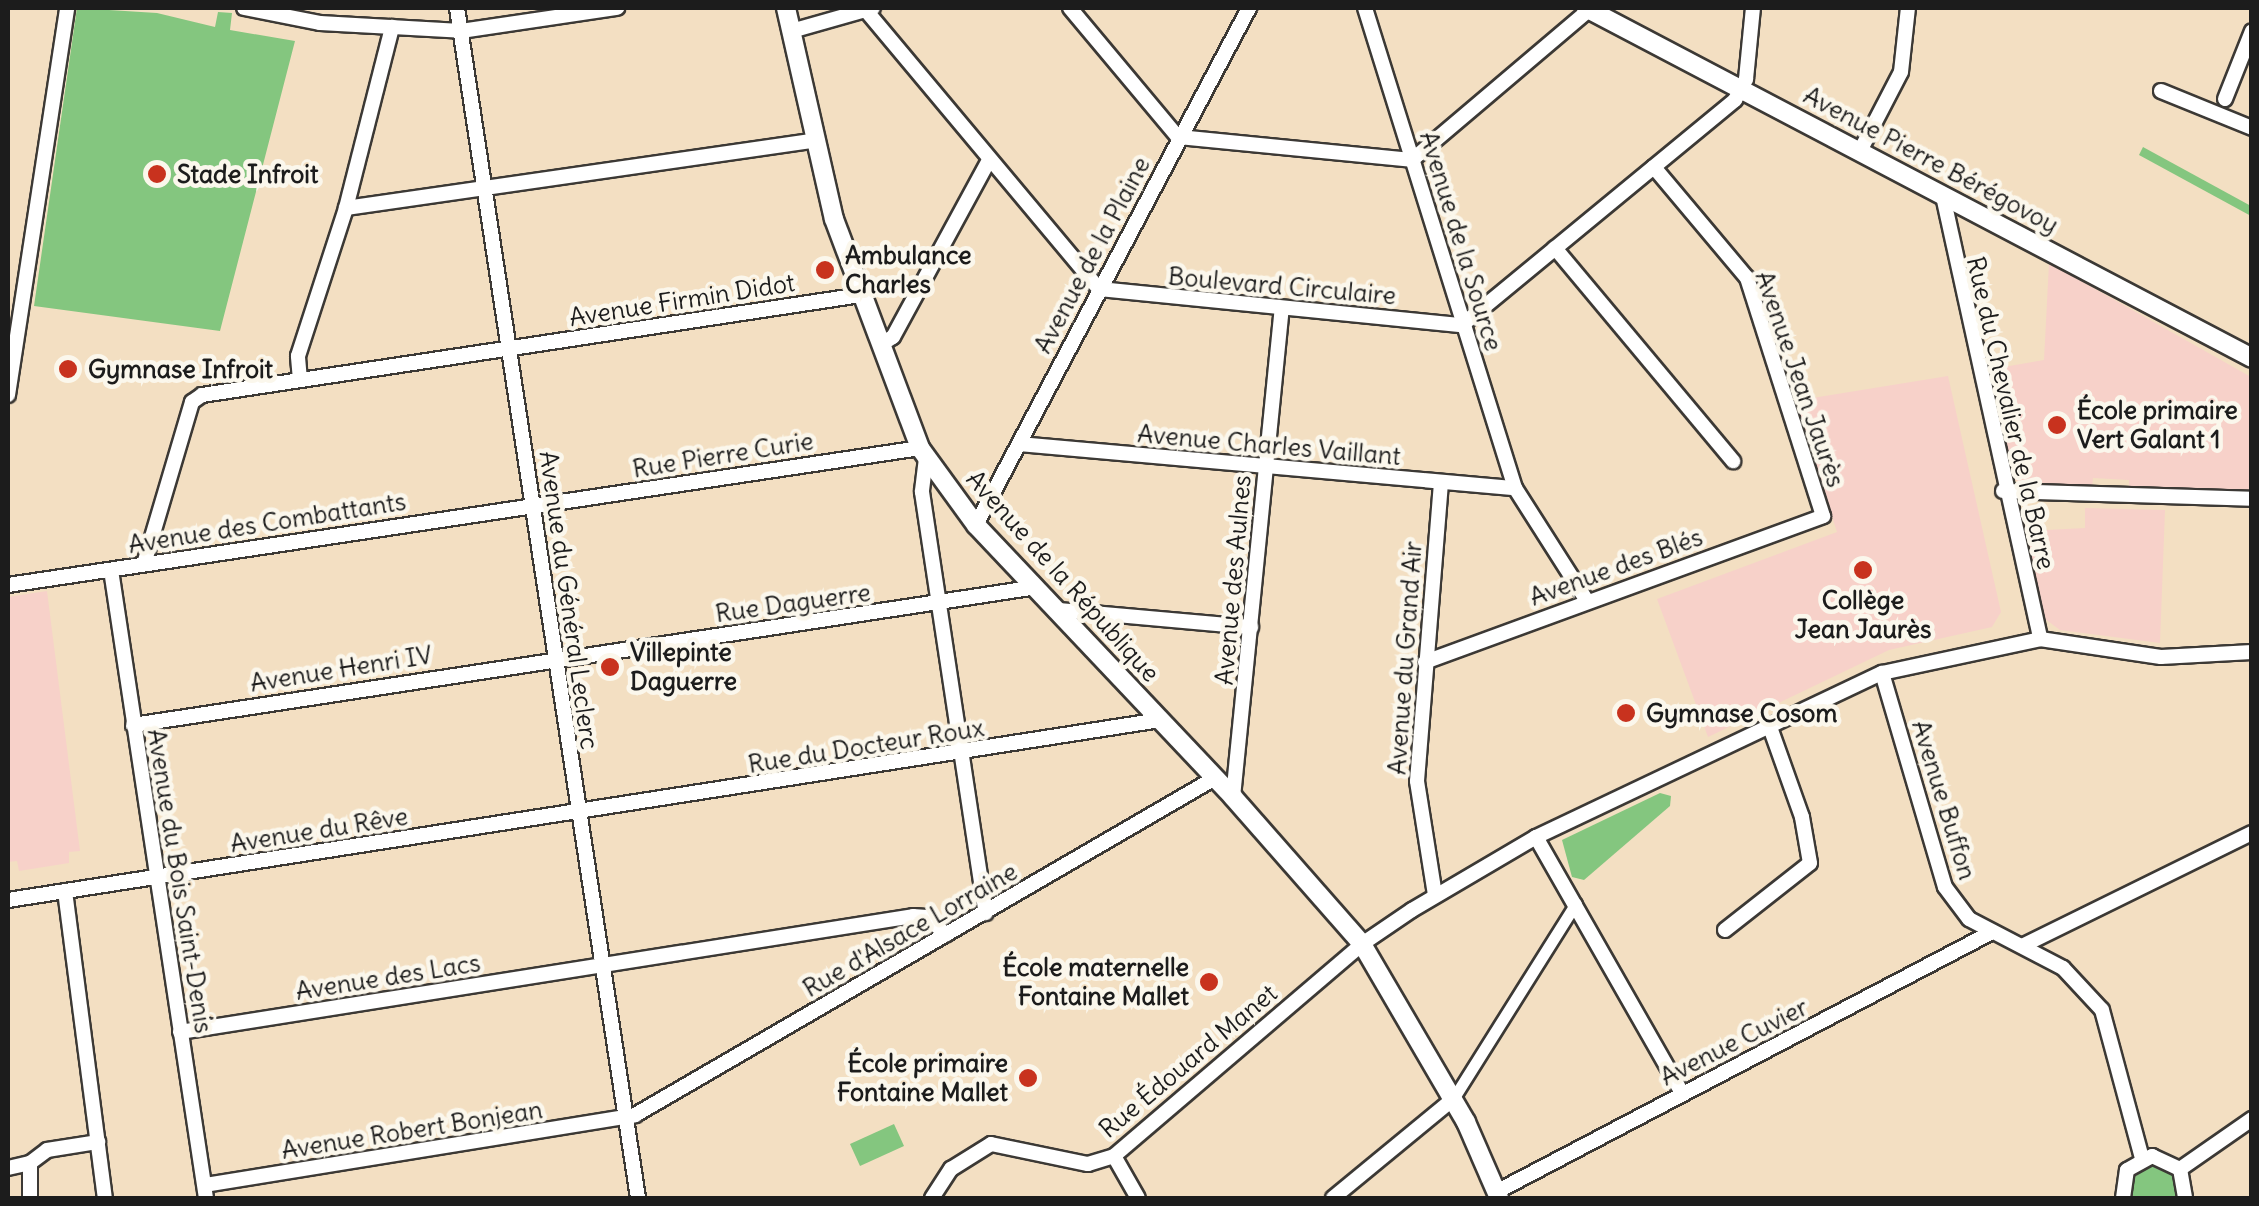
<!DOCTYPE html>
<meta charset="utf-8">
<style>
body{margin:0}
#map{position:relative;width:2259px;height:1206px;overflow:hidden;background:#f3dfc2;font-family:Delius,sans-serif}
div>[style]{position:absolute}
.built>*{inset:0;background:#f7d1c9}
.green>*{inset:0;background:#84c67f}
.roads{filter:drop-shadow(2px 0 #3c3935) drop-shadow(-2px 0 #3c3935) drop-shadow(0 2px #3c3935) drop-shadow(0 -2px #3c3935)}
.pedestrian>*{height:11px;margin:-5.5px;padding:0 5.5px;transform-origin:5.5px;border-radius:5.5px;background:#fff}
.minor>*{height:14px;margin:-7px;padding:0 7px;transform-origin:7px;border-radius:7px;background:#fff}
.tertiary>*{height:18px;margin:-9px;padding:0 9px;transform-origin:9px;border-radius:9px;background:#fff}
.dots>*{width:28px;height:28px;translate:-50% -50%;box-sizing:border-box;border:5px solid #fbf7ec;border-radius:50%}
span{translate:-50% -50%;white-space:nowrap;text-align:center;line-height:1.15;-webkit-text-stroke:9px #fbf7ec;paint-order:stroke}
.street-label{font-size:25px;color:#1c1c1c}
.poi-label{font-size:25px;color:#1c1c1c;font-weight:700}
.left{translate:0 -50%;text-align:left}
.right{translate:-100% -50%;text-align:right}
.frame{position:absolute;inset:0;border:10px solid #1c1c1c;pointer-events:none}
</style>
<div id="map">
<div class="built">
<i style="clip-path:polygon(2049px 263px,2251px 377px,2251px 492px,2129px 489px,2129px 480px,2093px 478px,2092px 488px,2022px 485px,2010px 475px,1986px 370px,2044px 360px)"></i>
<i style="clip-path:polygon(1948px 376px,2001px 612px,1992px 627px,1889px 650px,1708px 737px,1657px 599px,1837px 532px,1794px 401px)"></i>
<i style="clip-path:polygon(2085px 508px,2165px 510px,2160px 643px,2060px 630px,2045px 619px,2025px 531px,2085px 528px)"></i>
<i style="clip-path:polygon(47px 591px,80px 851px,69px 852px,69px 863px,19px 871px,17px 861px,8px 862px,8px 597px)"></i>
</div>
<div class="green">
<i style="clip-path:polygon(77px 8px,157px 13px,215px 27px,218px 12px,232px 13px,230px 30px,295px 41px,220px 331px,34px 306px)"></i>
<i style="clip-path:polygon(2143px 147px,2251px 206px,2251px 216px,2139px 155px)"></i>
<i style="clip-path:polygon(1660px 793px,1671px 796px,1670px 806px,1584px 880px,1572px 877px,1562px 840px)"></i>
<i style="clip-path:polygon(894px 1124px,904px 1146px,860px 1166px,850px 1144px)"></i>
<i style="clip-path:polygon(2151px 1164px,2173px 1172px,2176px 1198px,2133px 1198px,2132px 1179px)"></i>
</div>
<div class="roads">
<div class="pedestrian">
<i style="left:1453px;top:1099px;width:231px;rotate:-57.9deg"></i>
</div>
<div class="minor">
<i style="left:244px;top:8px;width:77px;rotate:11.2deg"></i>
<i style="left:320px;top:23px;width:141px;rotate:3.2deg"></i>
<i style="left:461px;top:31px;width:158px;rotate:-8.4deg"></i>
<i style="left:457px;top:8px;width:1204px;rotate:81.35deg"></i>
<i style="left:864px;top:8px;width:366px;rotate:50.1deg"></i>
<i style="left:1099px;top:289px;width:365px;rotate:5.7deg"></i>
<i style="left:1462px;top:325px;width:354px;rotate:-39.5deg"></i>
<i style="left:1735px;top:100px;width:24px;rotate:-62deg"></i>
<i style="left:1746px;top:79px;width:71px;rotate:-84.4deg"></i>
<i style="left:1070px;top:8px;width:168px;rotate:50.1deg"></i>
<i style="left:1178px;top:137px;width:235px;rotate:5.6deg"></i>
<i style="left:1412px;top:160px;width:235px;rotate:-40.3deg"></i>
<i style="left:1365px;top:8px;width:503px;rotate:72.65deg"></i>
<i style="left:1515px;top:488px;width:134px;rotate:57.5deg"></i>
<i style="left:791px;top:31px;width:85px;rotate:-15.7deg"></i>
<i style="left:2161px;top:91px;width:98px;rotate:22.1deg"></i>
<i style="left:2225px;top:99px;width:73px;rotate:-68.3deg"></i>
<i style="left:1860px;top:151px;width:89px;rotate:-62.6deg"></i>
<i style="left:1901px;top:72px;width:64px;rotate:-83.8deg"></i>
<i style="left:1943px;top:196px;width:453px;rotate:77.6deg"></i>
<i style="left:346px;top:208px;width:475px;rotate:-8.2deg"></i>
<i style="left:1555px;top:248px;width:278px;rotate:50.1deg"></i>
<i style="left:880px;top:345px;width:15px;rotate:-32deg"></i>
<i style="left:893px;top:337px;width:201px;rotate:-61.5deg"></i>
<i style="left:300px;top:380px;width:24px;rotate:-95deg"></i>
<i style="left:298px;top:356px;width:156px;rotate:-72deg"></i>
<i style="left:346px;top:208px;width:187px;rotate:-75.7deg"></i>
<i style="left:8px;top:395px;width:391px;rotate:-81.3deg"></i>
<i style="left:1019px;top:444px;width:498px;rotate:5.1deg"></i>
<i style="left:926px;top:458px;width:34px;rotate:97deg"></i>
<i style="left:922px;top:492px;width:426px;rotate:81.4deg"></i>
<i style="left:2003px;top:491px;width:249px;rotate:1.8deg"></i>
<i style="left:976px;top:525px;width:585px;rotate:-62.16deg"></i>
<i style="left:144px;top:564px;width:169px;rotate:-73.5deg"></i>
<i style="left:192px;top:402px;width:12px;rotate:-35deg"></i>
<i style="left:202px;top:395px;width:667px;rotate:-8.63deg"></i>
<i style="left:111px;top:570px;width:635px;rotate:81.4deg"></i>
<i style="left:8px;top:585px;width:922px;rotate:-8.54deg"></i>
<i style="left:1060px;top:610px;width:192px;rotate:5.1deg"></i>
<i style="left:1425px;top:662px;width:424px;rotate:-20.1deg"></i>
<i style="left:1823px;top:516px;width:250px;rotate:-107.7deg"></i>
<i style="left:1747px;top:278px;width:145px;rotate:-130deg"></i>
<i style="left:1882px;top:673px;width:223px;rotate:73.6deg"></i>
<i style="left:1945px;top:887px;width:40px;rotate:53deg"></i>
<i style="left:1969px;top:919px;width:106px;rotate:27.5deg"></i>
<i style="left:2063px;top:968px;width:57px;rotate:47.1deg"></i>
<i style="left:2102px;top:1010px;width:153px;rotate:74.9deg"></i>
<i style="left:133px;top:725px;width:914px;rotate:-8.68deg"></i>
<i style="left:1233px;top:797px;width:491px;rotate:-84.3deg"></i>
<i style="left:1536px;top:837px;width:295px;rotate:60.3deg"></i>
<i style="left:65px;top:891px;width:310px;rotate:82.6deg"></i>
<i style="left:1435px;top:895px;width:115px;rotate:-99deg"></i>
<i style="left:1417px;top:781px;width:299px;rotate:-85.4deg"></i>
<i style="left:8px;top:900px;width:1166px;rotate:-8.88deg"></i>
<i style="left:1725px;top:930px;width:108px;rotate:-38.2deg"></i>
<i style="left:1810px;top:863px;width:47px;rotate:-99.9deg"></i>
<i style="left:1802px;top:817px;width:96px;rotate:-109.6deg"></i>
<i style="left:2022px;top:946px;width:256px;rotate:-26.2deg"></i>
<i style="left:180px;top:1032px;width:742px;rotate:-8.99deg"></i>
<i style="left:913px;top:916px;width:14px;rotate:4deg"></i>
<i style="left:927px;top:917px;width:26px;rotate:43deg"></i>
<i style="left:1114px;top:1156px;width:48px;rotate:60.3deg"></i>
<i style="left:8px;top:1168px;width:23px;rotate:-13deg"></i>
<i style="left:30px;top:1163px;width:21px;rotate:-37deg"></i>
<i style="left:47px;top:1150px;width:52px;rotate:-8.9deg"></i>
<i style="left:2180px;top:1169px;width:88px;rotate:-34.8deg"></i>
<i style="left:205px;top:1185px;width:436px;rotate:-9.2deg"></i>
<i style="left:635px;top:1115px;width:671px;rotate:-30.16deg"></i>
<i style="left:1496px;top:1192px;width:560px;rotate:-27.66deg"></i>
<i style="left:30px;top:1198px;width:35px;rotate:-90deg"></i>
<i style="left:932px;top:1198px;width:35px;rotate:-57deg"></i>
<i style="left:951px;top:1169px;width:47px;rotate:-32deg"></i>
<i style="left:991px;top:1144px;width:99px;rotate:11.7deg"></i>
<i style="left:1088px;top:1164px;width:27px;rotate:-17deg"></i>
<i style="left:1114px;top:1156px;width:326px;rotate:-40.5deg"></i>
<i style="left:1362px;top:944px;width:60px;rotate:-34.2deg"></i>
<i style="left:1412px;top:910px;width:144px;rotate:-30.5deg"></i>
<i style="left:1536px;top:837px;width:383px;rotate:-25.4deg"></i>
<i style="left:1882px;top:673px;width:162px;rotate:-12.1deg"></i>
<i style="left:2040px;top:639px;width:122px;rotate:8.5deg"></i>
<i style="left:2161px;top:657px;width:91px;rotate:-3.1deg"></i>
<i style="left:1333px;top:1198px;width:156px;rotate:-39.5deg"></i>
<i style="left:2123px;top:1198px;width:28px;rotate:-82deg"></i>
<i style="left:2127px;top:1170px;width:29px;rotate:-29deg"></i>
<i style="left:2152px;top:1156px;width:31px;rotate:25deg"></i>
<i style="left:2180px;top:1169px;width:29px;rotate:80deg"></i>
</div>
<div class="tertiary">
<i style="left:786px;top:8px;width:216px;rotate:77.2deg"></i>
<i style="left:834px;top:219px;width:245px;rotate:69.4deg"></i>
<i style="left:920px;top:448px;width:95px;rotate:54deg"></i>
<i style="left:976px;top:525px;width:374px;rotate:46.6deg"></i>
<i style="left:1233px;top:797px;width:196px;rotate:48.7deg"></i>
<i style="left:1362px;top:944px;width:206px;rotate:59.7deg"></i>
<i style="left:1466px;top:1122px;width:83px;rotate:66.5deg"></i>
<i style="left:1586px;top:8px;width:752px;rotate:27.72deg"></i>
</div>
</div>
<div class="dots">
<i style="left:157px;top:174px;background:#c8321e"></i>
<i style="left:825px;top:270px;background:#c8321e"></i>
<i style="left:68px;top:369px;background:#c8321e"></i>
<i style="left:2057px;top:425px;background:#c8321e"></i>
<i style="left:1863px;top:570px;background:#c8321e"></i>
<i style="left:610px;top:667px;background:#c8321e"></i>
<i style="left:1626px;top:713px;background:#c8321e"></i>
<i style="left:1209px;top:982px;background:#c8321e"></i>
<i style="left:1028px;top:1078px;background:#c8321e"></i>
</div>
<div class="street-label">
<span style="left:1931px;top:160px;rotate:28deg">Avenue Pierre Bérégovoy</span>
<span style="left:1461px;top:241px;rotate:73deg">Avenue de la Source</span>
<span style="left:1092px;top:255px;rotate:-62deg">Avenue de la Plaine</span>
<span style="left:1282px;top:286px;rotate:5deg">Boulevard Circulaire</span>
<span style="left:682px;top:300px;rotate:-9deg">Avenue Firmin Didot</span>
<span style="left:1800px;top:379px;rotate:71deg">Avenue Jean Jaurès</span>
<span style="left:2011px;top:413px;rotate:77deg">Rue du Chevalier de la Barre</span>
<span style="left:1269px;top:445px;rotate:5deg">Avenue Charles Vaillant</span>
<span style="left:723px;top:455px;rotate:-9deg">Rue Pierre Curie</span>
<span style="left:267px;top:523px;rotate:-9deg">Avenue des Combattants</span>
<span style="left:1616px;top:567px;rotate:-20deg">Avenue des Blés</span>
<span style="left:1063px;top:576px;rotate:48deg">Avenue de la République</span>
<span style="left:1233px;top:580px;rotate:-85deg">Avenue des Aulnes</span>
<span style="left:569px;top:600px;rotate:82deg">Avenue du Général Leclerc</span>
<span style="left:793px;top:603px;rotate:-8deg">Rue Daguerre</span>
<span style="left:1405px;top:658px;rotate:-86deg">Avenue du Grand Air</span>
<span style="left:341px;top:669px;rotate:-9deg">Avenue Henri IV</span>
<span style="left:866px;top:746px;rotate:-9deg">Rue du Docteur Roux</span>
<span style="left:1944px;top:800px;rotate:73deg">Avenue Buffon</span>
<span style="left:319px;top:830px;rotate:-9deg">Avenue du Rêve</span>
<span style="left:180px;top:881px;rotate:81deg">Avenue du Bois Saint-Denis</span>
<span style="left:910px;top:930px;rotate:-30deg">Rue d'Alsace Lorraine</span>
<span style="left:388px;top:977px;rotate:-9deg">Avenue des Lacs</span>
<span style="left:1734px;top:1042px;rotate:-27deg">Avenue Cuvier</span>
<span style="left:1188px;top:1061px;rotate:-40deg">Rue Édouard Manet</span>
<span style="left:412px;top:1130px;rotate:-9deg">Avenue Robert Bonjean</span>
</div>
<div class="poi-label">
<span class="left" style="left:177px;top:174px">Stade Infroit</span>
<span class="left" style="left:845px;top:270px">Ambulance<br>Charles</span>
<span class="left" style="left:88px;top:369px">Gymnase Infroit</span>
<span class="left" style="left:2077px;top:425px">École primaire<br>Vert Galant 1</span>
<span style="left:1863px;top:615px">Collège<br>Jean Jaurès</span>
<span class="left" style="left:630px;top:667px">Villepinte<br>Daguerre</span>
<span class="left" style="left:1646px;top:713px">Gymnase Cosom</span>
<span class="right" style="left:1189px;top:982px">École maternelle<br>Fontaine Mallet</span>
<span class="right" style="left:1008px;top:1078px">École primaire<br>Fontaine Mallet</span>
</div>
<div class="frame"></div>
</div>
